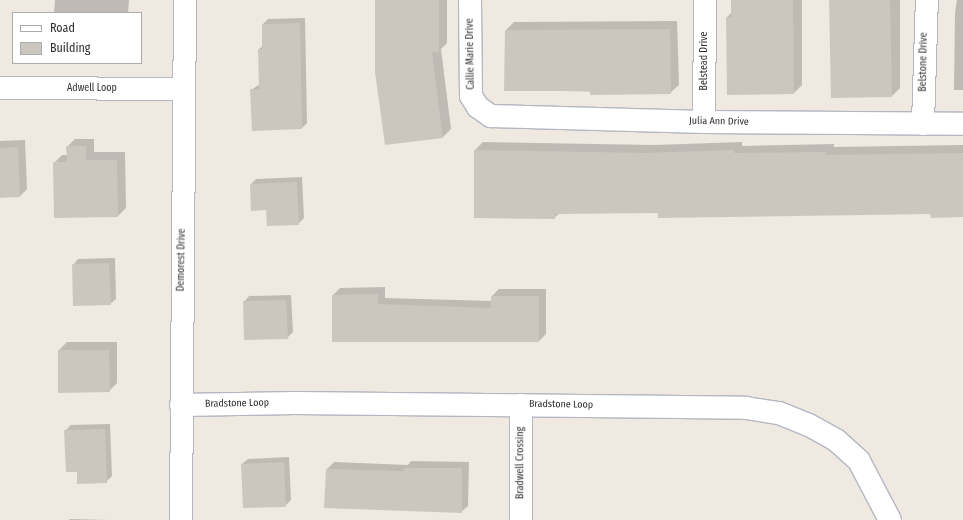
<!DOCTYPE html>
<style>
body{margin:0}
#map{position:relative;width:963px;height:520px;overflow:hidden;background:#efe9e1;font-family:"Fira Sans Condensed",sans-serif}
div>[style]{position:absolute}
.shadow>*{inset:0;background:#0003}
.building>*{inset:0;background:#cbc7bf}
.roads{filter:drop-shadow(1px 0 #b4b7c1) drop-shadow(-1px 0 #b4b7c1) drop-shadow(0 1px #b4b7c1) drop-shadow(0 -1px #b4b7c1)}
.minor>*{height:22px;margin:-11px;padding:0 11px;transform-origin:11px;border-radius:11px;background:#fff}
span{translate:-50% -50%;white-space:nowrap;text-align:center;line-height:1.15;-webkit-text-stroke:3px #fff;paint-order:stroke}
.street-label{font-size:10px;color:#2e2e2e}
.legend{position:absolute;left:12px;top:12px;width:130px;height:52px;box-sizing:border-box;background:#fff;border:1px solid #ababab;margin:0;padding:5px 7px;list-style:none;font-size:12px;color:#2e2e2e}
.legend li{display:flex;align-items:center;gap:8px;height:20px}
.legend b{width:20px;border:1px solid #ababab}
</style>
<div id="map">
<div class="shadow">
<i style="clip-path:polygon(55px 0,129px 0,128px 13px,54px 13px)"></i>
<i style="clip-path:polygon(376px 0,447px 0,447px 43px,441px 49px,451px 129px,443px 137px,385px 144px)"></i>
<i style="clip-path:polygon(732px 0,802px 0,802px 85px,794px 93px,727px 17px,732px 12px)"></i>
<i style="clip-path:polygon(833px 0,900px 0,900px 88px,892px 96px,832px 97px)"></i>
<i style="clip-path:polygon(957px 0,963px 0,963px 90px,954px 90px,955px 13px)"></i>
<i style="clip-path:polygon(305px 18px,307px 123px,302px 128px,251px 90px,260px 84px,259px 49px,263px 46px,263px 24px,268px 19px)"></i>
<i style="clip-path:polygon(677px 21px,679px 85px,670px 93px,505px 90px,506px 30px,514px 22px)"></i>
<i style="clip-path:polygon(75px 139px,94px 139px,94px 152px,125px 152px,126px 208px,118px 216px,54px 163px,62px 155px,67px 155px,67px 147px)"></i>
<i style="clip-path:polygon(25px 140px,27px 189px,20px 196px,0 197px,0 141px)"></i>
<i style="clip-path:polygon(483px 142px,654px 145px,742px 142px,742px 146px,834px 144px,834px 147px,963px 145px,963px 216px,931px 213px,659px 212px,560px 213px,554px 218px,475px 150px)"></i>
<i style="clip-path:polygon(302px 177px,304px 218px,298px 224px,267px 209px,251px 184px,256px 179px)"></i>
<i style="clip-path:polygon(115px 258px,116px 299px,110px 304px,73px 265px,78px 259px)"></i>
<i style="clip-path:polygon(385px 287px,385px 298px,492px 301px,492px 296px,499px 289px,546px 289px,546px 334px,539px 341px,333px 295px,340px 288px)"></i>
<i style="clip-path:polygon(291px 295px,293px 332px,287px 338px,244px 302px,249px 296px)"></i>
<i style="clip-path:polygon(67px 342px,117px 342px,117px 383px,109px 391px,59px 350px)"></i>
<i style="clip-path:polygon(110px 424px,112px 476px,106px 482px,78px 471px,65px 431px,71px 425px)"></i>
<i style="clip-path:polygon(289px 457px,291px 500px,285px 506px,242px 464px,248px 459px)"></i>
<i style="clip-path:polygon(411px 461px,469px 462px,468px 506px,461px 512px,327px 469px,334px 462px,408px 465px)"></i>
<i style="clip-path:polygon(70px 519px,109px 520px,69px 520px)"></i>
</div>
<div class="building">
<i style="clip-path:polygon(375px 0,439px 0,439px 52px,432px 52px,443px 138px,385px 145px,375px 72px)"></i>
<i style="clip-path:polygon(731px 0,793px 0,794px 94px,727px 95px,726px 17px,731px 17px)"></i>
<i style="clip-path:polygon(829px 0,890px 0,892px 97px,831px 98px)"></i>
<i style="clip-path:polygon(300px 23px,302px 129px,252px 131px,250px 89px,259px 89px,258px 49px,262px 49px,262px 24px)"></i>
<i style="clip-path:polygon(670px 29px,671px 94px,590px 95px,590px 91px,504px 91px,505px 30px)"></i>
<i style="clip-path:polygon(66px 146px,86px 146px,86px 160px,117px 160px,118px 217px,54px 218px,53px 162px,67px 162px)"></i>
<i style="clip-path:polygon(18px 147px,20px 197px,0 198px,0 148px)"></i>
<i style="clip-path:polygon(474px 150px,645px 153px,734px 150px,734px 153px,826px 152px,826px 155px,963px 153px,963px 217px,931px 218px,930px 214px,658px 218px,658px 213px,555px 214px,555px 219px,474px 218px)"></i>
<i style="clip-path:polygon(297px 182px,299px 225px,267px 226px,266px 210px,251px 211px,250px 184px)"></i>
<i style="clip-path:polygon(109px 263px,111px 305px,73px 306px,72px 264px)"></i>
<i style="clip-path:polygon(378px 294px,378px 304px,491px 308px,491px 296px,539px 296px,539px 342px,332px 342px,332px 295px)"></i>
<i style="clip-path:polygon(286px 300px,288px 339px,244px 340px,243px 301px)"></i>
<i style="clip-path:polygon(58px 350px,109px 350px,110px 392px,58px 393px)"></i>
<i style="clip-path:polygon(105px 429px,107px 483px,77px 484px,77px 472px,66px 472px,64px 430px)"></i>
<i style="clip-path:polygon(284px 462px,286px 507px,243px 508px,241px 464px)"></i>
<i style="clip-path:polygon(404px 468px,462px 468px,462px 513px,324px 508px,326px 469px,403px 471px)"></i>
</div>
<div class="roads">
<div class="minor">
<i style="left:470px;top:0;width:96px;rotate:89.4deg"></i>
<i style="left:471px;top:96px;width:13px;rotate:58deg"></i>
<i style="left:478px;top:107px;width:16px;rotate:35deg"></i>
<i style="left:491px;top:116px;width:213px;rotate:1.6deg"></i>
<i style="left:704px;top:122px;width:259px;rotate:0.4deg"></i>
<i style="left:0;top:88px;width:184px;rotate:0.3deg"></i>
<i style="left:704px;top:122px;width:122px;rotate:-89.5deg"></i>
<i style="left:923px;top:124px;width:124px;rotate:-88.2deg"></i>
<i style="left:181px;top:405px;width:114px;rotate:-1deg"></i>
<i style="left:295px;top:403px;width:451px;rotate:0.6deg"></i>
<i style="left:746px;top:408px;width:33px;rotate:9deg"></i>
<i style="left:779px;top:413px;width:32px;rotate:22deg"></i>
<i style="left:809px;top:425px;width:31px;rotate:29deg"></i>
<i style="left:836px;top:440px;width:31px;rotate:42deg"></i>
<i style="left:859px;top:461px;width:67px;rotate:62.3deg"></i>
<i style="left:521px;top:405px;width:115px;rotate:90deg"></i>
<i style="left:181px;top:520px;width:520px;rotate:-89.56deg"></i>
</div>
</div>
<div class="street-label">
<span style="left:471px;top:54px;rotate:-91deg">Callie Marie Drive</span>
<span style="left:705px;top:61px;rotate:-90deg">Belstead Drive</span>
<span style="left:924px;top:62px;rotate:-89deg">Belstone Drive</span>
<span style="left:92px;top:89px">Adwell Loop</span>
<span style="left:719px;top:122px;rotate:1deg">Julia Ann Drive</span>
<span style="left:182px;top:260px;rotate:-89deg">Demorest Drive</span>
<span style="left:237px;top:404px;rotate:-1deg">Bradstone Loop</span>
<span style="left:561px;top:405px;rotate:1deg">Bradstone Loop</span>
<span style="left:521px;top:463px;rotate:-90deg">Bradwell Crossing</span>
</div>
<ul class="legend">
<li><b style="height:5px;background:#fff"></b>Road</li>
<li><b style="height:11px;background:#cbc7bf"></b>Building</li>
</ul>
</div>
